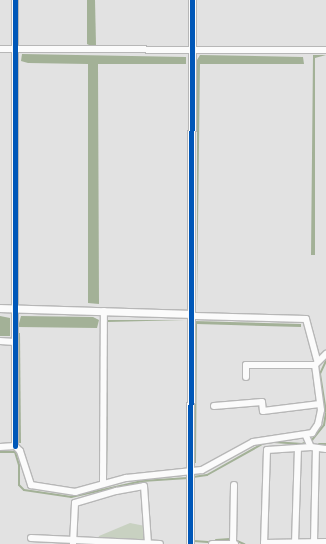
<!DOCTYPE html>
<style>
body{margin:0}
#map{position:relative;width:326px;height:544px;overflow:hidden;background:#e2e2e2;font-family:"Noto Sans",sans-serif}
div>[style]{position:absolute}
.green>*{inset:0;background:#c8d1c1}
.water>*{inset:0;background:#a3b197}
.stream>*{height:2px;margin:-1px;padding:0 1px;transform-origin:1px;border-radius:1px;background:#a3b197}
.roads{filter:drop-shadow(1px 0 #b7b7b7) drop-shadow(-1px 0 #b7b7b7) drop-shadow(0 1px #b7b7b7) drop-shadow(0 -1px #b7b7b7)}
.minor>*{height:6px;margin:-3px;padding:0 3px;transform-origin:3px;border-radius:3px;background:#fbfbfb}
.tertiary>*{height:7px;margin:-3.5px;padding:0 3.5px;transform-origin:3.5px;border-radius:3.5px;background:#fbfbfb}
.cycleway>*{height:5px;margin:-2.5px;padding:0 2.5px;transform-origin:2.5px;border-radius:2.5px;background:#0057b8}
span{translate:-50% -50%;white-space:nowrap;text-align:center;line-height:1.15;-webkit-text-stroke:3px #fff;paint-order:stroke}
</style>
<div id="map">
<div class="green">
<i style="clip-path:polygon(130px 523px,145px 526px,147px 541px,98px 539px,99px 536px)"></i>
</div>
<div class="water">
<i style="clip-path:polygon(87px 0,95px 0,96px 45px,91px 46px,87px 44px)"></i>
<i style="clip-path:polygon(22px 54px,186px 57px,186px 64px,98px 64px,99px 304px,88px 303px,88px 64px,28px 63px,21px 61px)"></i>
<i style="clip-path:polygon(200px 55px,303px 57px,304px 64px,200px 64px,197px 309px,197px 60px)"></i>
<i style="clip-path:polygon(313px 55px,326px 55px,315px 58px,315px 255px,311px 255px)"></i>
<i style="clip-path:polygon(0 316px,10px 318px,10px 336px,0 336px)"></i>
<i style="clip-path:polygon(21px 316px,93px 317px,99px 320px,97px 328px,18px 327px)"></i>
<i style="clip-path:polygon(106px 320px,185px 320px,108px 322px,108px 475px)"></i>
<i style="clip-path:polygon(194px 321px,301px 324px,301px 327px,197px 324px,196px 463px,194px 463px)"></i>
<i style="clip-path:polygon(18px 333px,20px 333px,21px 443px,19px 443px)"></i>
</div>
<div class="stream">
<i style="left:326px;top:361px;width:14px;rotate:115deg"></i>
<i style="left:320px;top:374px;width:38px;rotate:81deg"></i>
<i style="left:274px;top:442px;width:28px;rotate:4deg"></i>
<i style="left:302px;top:444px;width:11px;rotate:-22deg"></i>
<i style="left:312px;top:440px;width:19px;rotate:-51deg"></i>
<i style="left:324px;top:425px;width:12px;rotate:-81deg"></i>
<i style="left:319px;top:444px;width:7px"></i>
<i style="left:0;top:452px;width:15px"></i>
<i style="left:15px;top:452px;width:14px;rotate:73deg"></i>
<i style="left:19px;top:465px;width:20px;rotate:90deg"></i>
<i style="left:19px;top:485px;width:7px;rotate:45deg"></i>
<i style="left:24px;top:490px;width:48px;rotate:8.5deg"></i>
<i style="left:71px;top:497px;width:73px;rotate:-12.7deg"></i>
<i style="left:142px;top:481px;width:46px;rotate:-3.7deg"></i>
<i style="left:193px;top:477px;width:14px;rotate:-8deg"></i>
<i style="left:207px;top:475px;width:65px;rotate:-29.3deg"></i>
<i style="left:216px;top:540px;width:14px;rotate:-4deg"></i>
<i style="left:194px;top:541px;width:14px;rotate:4deg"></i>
<i style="left:237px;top:541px;width:8px;rotate:23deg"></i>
</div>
<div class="roads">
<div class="minor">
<i style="left:15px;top:0;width:446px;rotate:90deg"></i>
<i style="left:0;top:49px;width:326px;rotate:0.2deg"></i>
<i style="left:190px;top:314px;width:5px;rotate:22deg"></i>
<i style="left:195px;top:316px;width:111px;rotate:1.5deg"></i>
<i style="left:306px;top:319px;width:42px;rotate:75deg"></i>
<i style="left:0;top:341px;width:15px;rotate:4deg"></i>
<i style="left:246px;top:377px;width:12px;rotate:-90deg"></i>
<i style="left:246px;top:365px;width:69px"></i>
<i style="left:214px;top:406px;width:48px;rotate:-4.8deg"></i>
<i style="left:262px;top:402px;width:9px;rotate:84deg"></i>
<i style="left:263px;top:411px;width:57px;rotate:-7deg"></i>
<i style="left:306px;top:436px;width:12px;rotate:66deg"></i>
<i style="left:311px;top:447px;width:15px;rotate:8deg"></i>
<i style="left:0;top:447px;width:15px;rotate:-4deg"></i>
<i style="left:15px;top:446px;width:7px;rotate:45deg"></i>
<i style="left:20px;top:451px;width:36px;rotate:72deg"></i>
<i style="left:31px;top:485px;width:45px;rotate:9deg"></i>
<i style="left:75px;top:492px;width:53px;rotate:-15.4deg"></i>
<i style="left:126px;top:478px;width:76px;rotate:-6deg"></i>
<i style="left:202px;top:470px;width:58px;rotate:-28.8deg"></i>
<i style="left:253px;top:442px;width:60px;rotate:-8.7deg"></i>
<i style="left:312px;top:433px;width:11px;rotate:-56deg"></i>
<i style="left:318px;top:424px;width:14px;rotate:-78deg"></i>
<i style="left:321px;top:410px;width:45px;rotate:-97.6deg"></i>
<i style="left:315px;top:365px;width:16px;rotate:-45deg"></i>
<i style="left:311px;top:447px;width:44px;rotate:176.1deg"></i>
<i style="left:267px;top:450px;width:93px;rotate:91.8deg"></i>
<i style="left:264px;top:543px;width:62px;rotate:-0.9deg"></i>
<i style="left:103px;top:483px;width:172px;rotate:-89.7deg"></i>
<i style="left:31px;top:538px;width:129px;rotate:2.7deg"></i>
<i style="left:314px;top:542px;width:94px;rotate:-88.8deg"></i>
<i style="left:233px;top:543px;width:58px;rotate:-89deg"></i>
<i style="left:295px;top:543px;width:94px;rotate:-88.2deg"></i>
<i style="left:73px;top:544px;width:41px;rotate:-87.2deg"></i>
<i style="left:75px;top:503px;width:43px;rotate:-16.3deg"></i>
<i style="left:116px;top:491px;width:28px;rotate:-10deg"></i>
<i style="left:144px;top:486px;width:57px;rotate:86deg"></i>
<i style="left:212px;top:544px;width:23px"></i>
</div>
<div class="tertiary">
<i style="left:0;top:308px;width:190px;rotate:1.8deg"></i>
<i style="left:190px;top:544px;width:544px;rotate:-89.79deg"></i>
</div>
</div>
<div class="cycleway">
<i style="left:15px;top:0;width:446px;rotate:90deg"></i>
<i style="left:190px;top:544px;width:544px;rotate:-89.79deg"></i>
</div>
</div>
